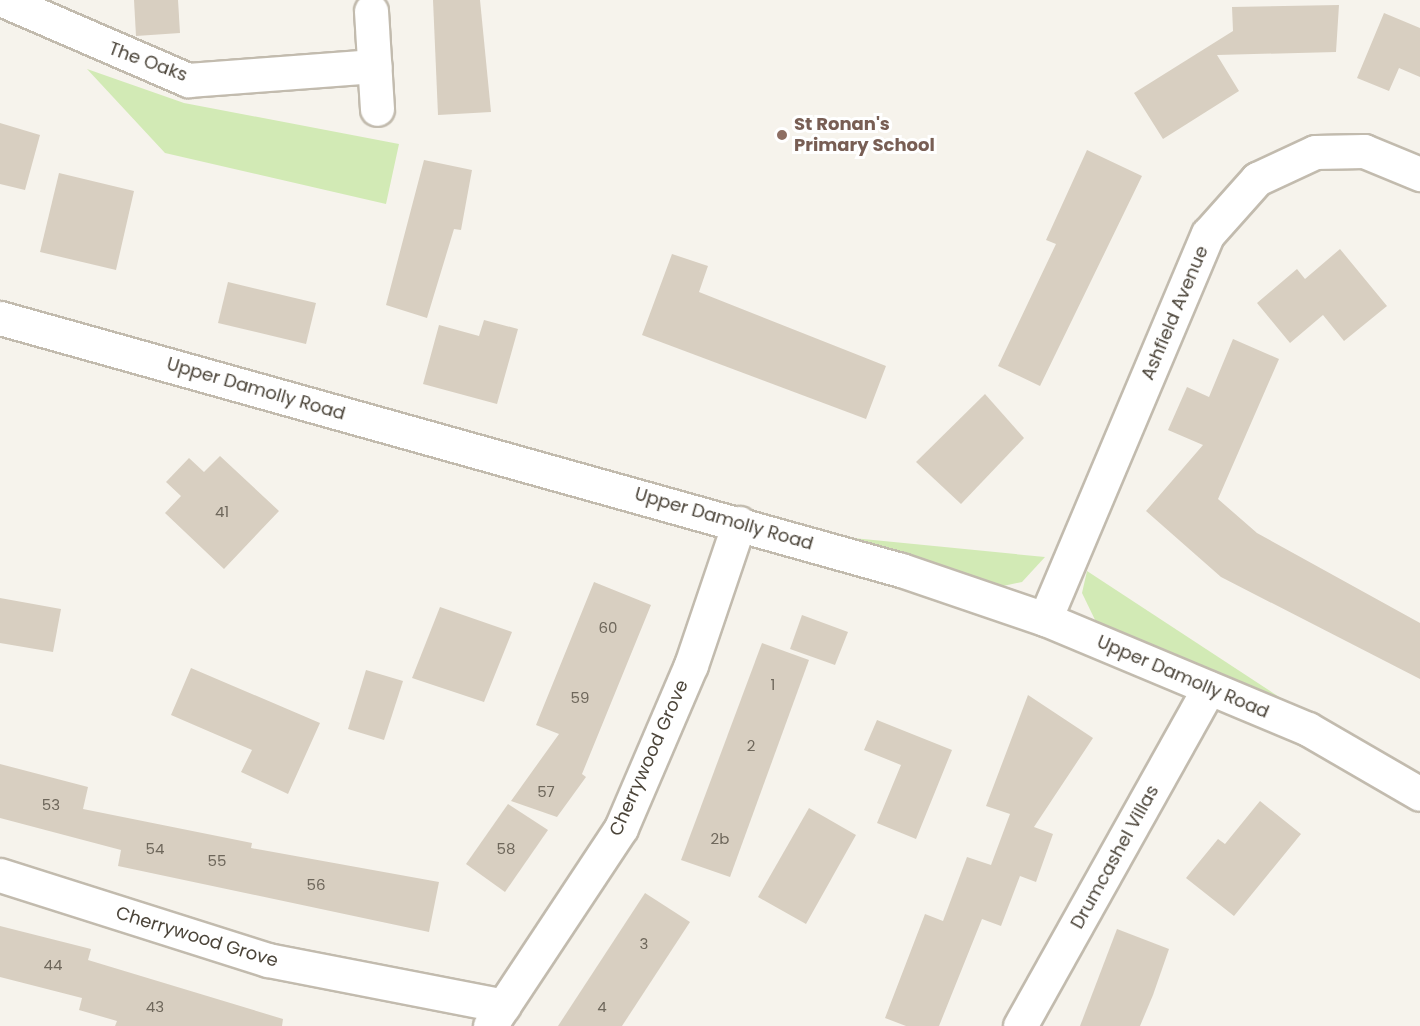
<!DOCTYPE html>
<style>
body{margin:0}
#map{position:relative;width:1420px;height:1026px;overflow:hidden;background:#f6f3ec;font-family:Poppins,sans-serif}
div>[style]{position:absolute}
.green>*{inset:0;background:#d2eab5}
.building>*{inset:0;background:#d8cfc1}
.roads{filter:drop-shadow(2px 0 #c2bbae) drop-shadow(-2px 0 #c2bbae) drop-shadow(0 2px #c2bbae) drop-shadow(0 -2px #c2bbae)}
.minor>*{height:33px;margin:-16.5px;padding:0 16.5px;transform-origin:16.5px;border-radius:16.5px;background:#fff}
.dots>*{width:16px;height:16px;translate:-50% -50%;box-sizing:border-box;border:3px solid #fff;border-radius:50%}
span{translate:-50% -50%;white-space:nowrap;text-align:center;line-height:1.15;-webkit-text-stroke:6px #fff;paint-order:stroke}
.number-label{font-size:15px;color:#6e675b}
.number-label span{-webkit-text-stroke-width:0}
.street-label{font-size:18px;color:#4b4439}
.education-label{font-size:18px;color:#785e54;font-weight:700}
.left{translate:0 -50%;text-align:left}
</style>
<div id="map">
<div class="green">
<i style="clip-path:polygon(87px 69px,184px 103px,399px 144px,386px 204px,165px 153px)"></i>
<i style="clip-path:polygon(853px 538px,1045px 557px,1022px 582px,1003px 586px)"></i>
<i style="clip-path:polygon(1087px 571px,1290px 704px,1098px 626px,1082px 593px)"></i>
</div>
<div class="building">
<i style="clip-path:polygon(134px 0,178px 0,180px 33px,136px 36px)"></i>
<i style="clip-path:polygon(433px 0,480px 0,491px 112px,438px 115px)"></i>
<i style="clip-path:polygon(1339px 5px,1336px 52px,1217px 55px,1239px 91px,1163px 139px,1134px 93px,1233px 31px,1232px 7px)"></i>
<i style="clip-path:polygon(1384px 13px,1420px 28px,1420px 77px,1399px 68px,1389px 91px,1357px 78px)"></i>
<i style="clip-path:polygon(0 123px,40px 135px,25px 190px,0 184px)"></i>
<i style="clip-path:polygon(1087px 150px,1142px 176px,1040px 386px,998px 366px,1056px 244px,1046px 240px)"></i>
<i style="clip-path:polygon(424px 160px,472px 170px,461px 230px,454px 229px,427px 318px,386px 305px)"></i>
<i style="clip-path:polygon(59px 173px,134px 191px,116px 270px,40px 252px)"></i>
<i style="clip-path:polygon(1340px 249px,1387px 306px,1344px 341px,1323px 315px,1290px 343px,1257px 303px,1297px 269px,1305px 279px)"></i>
<i style="clip-path:polygon(672px 254px,708px 266px,699px 292px,886px 366px,866px 419px,642px 335px)"></i>
<i style="clip-path:polygon(228px 282px,316px 303px,306px 344px,218px 323px)"></i>
<i style="clip-path:polygon(484px 320px,518px 329px,497px 404px,423px 384px,439px 325px,479px 336px)"></i>
<i style="clip-path:polygon(1233px 339px,1279px 359px,1218px 499px,1257px 533px,1420px 623px,1420px 679px,1221px 577px,1146px 511px,1203px 445px,1168px 430px,1187px 387px,1209px 397px)"></i>
<i style="clip-path:polygon(985px 394px,1024px 438px,961px 504px,916px 462px)"></i>
<i style="clip-path:polygon(220px 456px,279px 511px,224px 569px,165px 513px,181px 496px,166px 482px,189px 458px,204px 472px)"></i>
<i style="clip-path:polygon(594px 582px,651px 605px,582px 774px,586px 777px,557px 817px,511px 801px,559px 734px,536px 725px)"></i>
<i style="clip-path:polygon(0 598px,61px 609px,53px 652px,0 643px)"></i>
<i style="clip-path:polygon(440px 607px,512px 632px,484px 702px,412px 678px)"></i>
<i style="clip-path:polygon(802px 615px,848px 632px,835px 665px,790px 649px)"></i>
<i style="clip-path:polygon(762px 643px,809px 660px,730px 877px,681px 860px)"></i>
<i style="clip-path:polygon(191px 668px,320px 723px,288px 794px,241px 772px,252px 750px,171px 715px)"></i>
<i style="clip-path:polygon(366px 670px,403px 681px,384px 740px,348px 729px)"></i>
<i style="clip-path:polygon(1028px 695px,1093px 738px,1034px 827px,1053px 834px,1036px 882px,1020px 876px,1001px 926px,982px 919px,939px 1026px,906px 1026px,885px 1018px,925px 914px,943px 921px,967px 857px,991px 865px,1010px 814px,986px 806px)"></i>
<i style="clip-path:polygon(877px 720px,952px 750px,916px 839px,877px 823px,901px 765px,864px 750px)"></i>
<i style="clip-path:polygon(0 764px,88px 787px,83px 809px,252px 843px,251px 848px,439px 882px,429px 932px,118px 866px,121px 850px,0 818px)"></i>
<i style="clip-path:polygon(1260px 801px,1301px 834px,1234px 916px,1186px 878px,1218px 839px,1225px 844px)"></i>
<i style="clip-path:polygon(508px 804px,548px 830px,505px 892px,466px 864px)"></i>
<i style="clip-path:polygon(809px 808px,856px 835px,806px 924px,758px 897px)"></i>
<i style="clip-path:polygon(645px 893px,690px 922px,622px 1026px,558px 1026px)"></i>
<i style="clip-path:polygon(0 926px,91px 949px,88px 960px,283px 1019px,282px 1026px,115px 1026px,117px 1021px,79px 1010px,82px 998px,0 977px)"></i>
<i style="clip-path:polygon(1117px 929px,1169px 949px,1153px 995px,1140px 1026px,1080px 1026px)"></i>
</div>
<div class="roads">
<div class="minor">
<i style="left:3px;top:0;width:202px;rotate:23.4deg"></i>
<i style="left:188px;top:80px;width:187px;rotate:-4.3deg"></i>
<i style="left:371px;top:11px;width:98px;rotate:86.5deg"></i>
<i style="left:0;top:318px;width:936px;rotate:15.63deg"></i>
<i style="left:901px;top:570px;width:152px;rotate:18.8deg"></i>
<i style="left:1045px;top:619px;width:285px;rotate:22.7deg"></i>
<i style="left:1308px;top:729px;width:129px;rotate:30.1deg"></i>
<i style="left:1045px;top:619px;width:418px;rotate:-67.1deg"></i>
<i style="left:1208px;top:234px;width:74px;rotate:-48.3deg"></i>
<i style="left:1257px;top:179px;width:64px;rotate:-25deg"></i>
<i style="left:1315px;top:152px;width:49px;rotate:-1.2deg"></i>
<i style="left:1364px;top:151px;width:61px;rotate:22.3deg"></i>
<i style="left:0;top:875px;width:281px;rotate:17.6deg"></i>
<i style="left:268px;top:960px;width:240px;rotate:11deg"></i>
<i style="left:490px;top:1026px;width:237px;rotate:-56.5deg"></i>
<i style="left:621px;top:828px;width:177px;rotate:-66.8deg"></i>
<i style="left:691px;top:665px;width:150px;rotate:-71.3deg"></i>
<i style="left:1020px;top:1026px;width:387px;rotate:-60.8deg"></i>
</div>
</div>
<div class="dots">
<i style="left:782px;top:135px;background:#8d6e63"></i>
</div>
<div class="number-label">
<span style="left:222px;top:512px">41</span>
<span style="left:608px;top:628px">60</span>
<span style="left:773px;top:685px">1</span>
<span style="left:580px;top:698px">59</span>
<span style="left:751px;top:746px">2</span>
<span style="left:546px;top:792px">57</span>
<span style="left:51px;top:805px">53</span>
<span style="left:720px;top:839px">2b</span>
<span style="left:155px;top:849px">54</span>
<span style="left:506px;top:849px">58</span>
<span style="left:217px;top:861px">55</span>
<span style="left:316px;top:885px">56</span>
<span style="left:644px;top:944px">3</span>
<span style="left:53px;top:965px">44</span>
<span style="left:155px;top:1007px">43</span>
<span style="left:602px;top:1007px">4</span>
</div>
<div class="street-label">
<span style="left:148px;top:62px;rotate:20deg">The Oaks</span>
<span style="left:1175px;top:313px;rotate:-67deg">Ashfield Avenue</span>
<span style="left:256px;top:389px;rotate:16deg">Upper Damolly Road</span>
<span style="left:724px;top:519px;rotate:16deg">Upper Damolly Road</span>
<span style="left:1183px;top:677px;rotate:23deg">Upper Damolly Road</span>
<span style="left:649px;top:758px;rotate:-66deg">Cherrywood Grove</span>
<span style="left:1115px;top:857px;rotate:-61deg">Drumcashel Villas</span>
<span style="left:197px;top:937px;rotate:17deg">Cherrywood Grove</span>
</div>
<div class="education-label">
<span class="left" style="left:794px;top:135px">St Ronan's<br>Primary School</span>
</div>
</div>
